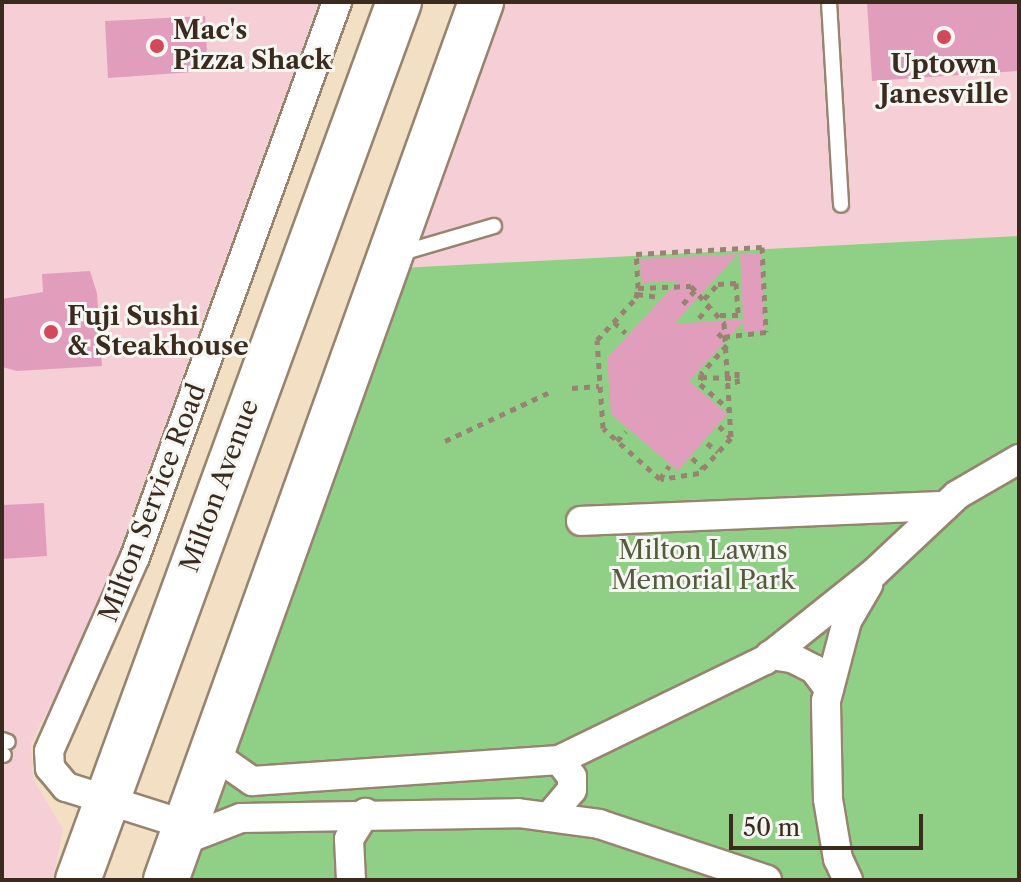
<!DOCTYPE html>
<style>
body{margin:0}
#map{position:relative;width:1021px;height:882px;overflow:hidden;background:#f3dfc3;font-family:"Libre Caslon Text",serif}
div>[style]{position:absolute}
.built>*{inset:0;background:#f6cfd6}
.green>*{inset:0;background:#8fcf86}
.building>*{inset:0;background:#e19ebc}
.path>*{height:5px;margin-top:-2.5px;transform-origin:0;background:repeating-linear-gradient(90deg,#978470 0 6px,transparent 0 12px)}
.roads{filter:drop-shadow(2px 0 #978470) drop-shadow(-2px 0 #978470) drop-shadow(0 2px #978470) drop-shadow(0 -2px #978470)}
.service>*{height:14px;margin:-7px;padding:0 7px;transform-origin:7px;border-radius:7px;background:#fff}
.minor>*{height:28px;margin:-14px;padding:0 14px;transform-origin:14px;border-radius:14px;background:#fff}
.primary>*{height:44px;margin:-22px;padding:0 22px;transform-origin:22px;border-radius:22px;background:#fff}
.dots>*{width:22px;height:22px;translate:-50% -50%;box-sizing:border-box;border:4px solid #f6f6f2;border-radius:50%}
span{translate:-50% -50%;white-space:nowrap;text-align:center;line-height:1.15;-webkit-text-stroke:6px #f6f6f2;paint-order:stroke}
.poi-label{font-size:26px;color:#3b2a1e;font-weight:700}
.left{translate:0 -50%;text-align:left}
.street-label{font-size:26px;color:#3b2a1e}
.park-label{font-size:26px;color:#545c3d}
.frame{position:absolute;inset:0;border:4px solid #3b2a1e;pointer-events:none}
.scale{position:absolute;left:729px;top:814px;width:194px;height:36px;box-sizing:border-box;border:4px solid #3b2a1e;border-top:0;padding-left:10px;font-size:24px;line-height:28px;white-space:nowrap;color:#3b2a1e;-webkit-text-stroke:6px #f6f6f2;paint-order:stroke}
</style>
<div id="map">
<div class="built">
<i style="clip-path:polygon(2px 2px,319px 2px,93px 622px,31px 743px,33px 779px,63px 829px,53px 880px,2px 880px)"></i>
<i style="clip-path:polygon(498px 2px,1019px 2px,1019px 236px,400px 268px)"></i>
</div>
<div class="green">
<i style="clip-path:polygon(1019px 236px,1019px 880px,181px 880px,400px 268px)"></i>
</div>
<div class="building">
<i style="clip-path:polygon(867px 2px,1019px 2px,1019px 71px,872px 81px)"></i>
<i style="clip-path:polygon(205px 16px,208px 71px,108px 78px,105px 21px)"></i>
<i style="clip-path:polygon(761px 253px,765px 331px,744px 332px,743px 322px,689px 381px,727px 414px,678px 471px,611px 414px,607px 358px,678px 281px,641px 283px,640px 259px,738px 254px,674px 324px,743px 319px,740px 254px)"></i>
<i style="clip-path:polygon(90px 271px,97px 293px,102px 366px,17px 371px,2px 367px,2px 299px,43px 292px,42px 274px)"></i>
<i style="clip-path:polygon(44px 503px,47px 556px,2px 559px,2px 505px)"></i>
</div>
<div class="path">
<i style="left:691px;top:286px;width:50px;rotate:48.3deg"></i>
<i style="left:724px;top:323px;width:115px;rotate:86.5deg"></i>
<i style="left:731px;top:438px;width:47px;rotate:132.4deg"></i>
<i style="left:699px;top:473px;width:39px;rotate:171deg"></i>
<i style="left:660px;top:479px;width:76px;rotate:-138.2deg"></i>
<i style="left:603px;top:428px;width:88px;rotate:-93.9deg"></i>
<i style="left:597px;top:340px;width:57px;rotate:-47.1deg"></i>
<i style="left:636px;top:298px;width:10px;rotate:-79deg"></i>
<i style="left:638px;top:288px;width:53px;rotate:-2.2deg"></i>
<i style="left:638px;top:288px;width:34px;rotate:-93deg"></i>
<i style="left:636px;top:254px;width:126px;rotate:-3.2deg"></i>
<i style="left:762px;top:247px;width:85px;rotate:87.3deg"></i>
<i style="left:766px;top:332px;width:44px;rotate:173.5deg"></i>
<i style="left:722px;top:337px;width:11px;rotate:-135deg"></i>
<i style="left:637px;top:294px;width:22px;rotate:8deg"></i>
<i style="left:704px;top:299px;width:21px;rotate:-47deg"></i>
<i style="left:718px;top:284px;width:18px;rotate:-3deg"></i>
<i style="left:736px;top:283px;width:32px;rotate:86deg"></i>
<i style="left:738px;top:315px;width:19px;rotate:180deg"></i>
<i style="left:683px;top:304px;width:18px;rotate:-49deg"></i>
<i style="left:699px;top:318px;width:17px;rotate:-50deg"></i>
<i style="left:614px;top:322px;width:16px;rotate:43deg"></i>
<i style="left:727px;top:345px;width:39px;rotate:132deg"></i>
<i style="left:701px;top:374px;width:10px;rotate:96deg"></i>
<i style="left:700px;top:384px;width:40px;rotate:41deg"></i>
<i style="left:701px;top:377px;width:36px;rotate:2deg"></i>
<i style="left:737px;top:378px;width:10px;rotate:-90deg"></i>
<i style="left:737px;top:378px;width:8px;rotate:83deg"></i>
<i style="left:572px;top:388px;width:27px;rotate:-4deg"></i>
<i style="left:719px;top:426px;width:16px;rotate:45deg"></i>
<i style="left:445px;top:441px;width:114px;rotate:-25deg"></i>
<i style="left:617px;top:441px;width:13px;rotate:-48deg"></i>
<i style="left:707px;top:443px;width:14px;rotate:39deg"></i>
<i style="left:692px;top:458px;width:15px;rotate:42deg"></i>
<i style="left:660px;top:479px;width:16px;rotate:-55deg"></i>
</div>
<div class="roads">
<div class="service">
<i style="left:829px;top:2px;width:203px;rotate:86.6deg"></i>
<i style="left:398px;top:254px;width:100px;rotate:-16.3deg"></i>
<i style="left:2px;top:740px;width:6px;rotate:18deg"></i>
<i style="left:2px;top:754px;width:2px;rotate:27deg"></i>
</div>
<div class="minor">
<i style="left:581px;top:521px;width:364px;rotate:-2.4deg"></i>
<i style="left:770px;top:655px;width:22px;rotate:8deg"></i>
<i style="left:792px;top:658px;width:25px;rotate:27deg"></i>
<i style="left:814px;top:669px;width:25px;rotate:53deg"></i>
<i style="left:212px;top:753px;width:49px;rotate:35deg"></i>
<i style="left:252px;top:781px;width:308px;rotate:-3.9deg"></i>
<i style="left:559px;top:760px;width:229px;rotate:-25.9deg"></i>
<i style="left:765px;top:660px;width:139px;rotate:-38.6deg"></i>
<i style="left:874px;top:573px;width:114px;rotate:-43.2deg"></i>
<i style="left:957px;top:495px;width:72px;rotate:-30.1deg"></i>
<i style="left:549px;top:817px;width:35px;rotate:-50deg"></i>
<i style="left:572px;top:790px;width:13px;rotate:-90deg"></i>
<i style="left:572px;top:777px;width:21px;rotate:-127deg"></i>
<i style="left:186px;top:825px;width:126px;rotate:-162.4deg"></i>
<i style="left:66px;top:787px;width:25px;rotate:-130deg"></i>
<i style="left:50px;top:768px;width:17px;rotate:-93deg"></i>
<i style="left:49px;top:751px;width:212px;rotate:-66.1deg"></i>
<i style="left:135px;top:557px;width:591px;rotate:-70deg"></i>
<i style="left:179px;top:842px;width:66px;rotate:-21.2deg"></i>
<i style="left:241px;top:818px;width:277px;rotate:-1deg"></i>
<i style="left:518px;top:813px;width:82px;rotate:7.7deg"></i>
<i style="left:599px;top:824px;width:177px;rotate:18.4deg"></i>
<i style="left:351px;top:880px;width:41px;rotate:-92.8deg"></i>
<i style="left:349px;top:839px;width:31px;rotate:-58deg"></i>
<i style="left:848px;top:880px;width:23px;rotate:-115deg"></i>
<i style="left:838px;top:859px;width:61px;rotate:-99.5deg"></i>
<i style="left:828px;top:799px;width:98px;rotate:-91.2deg"></i>
<i style="left:826px;top:701px;width:83px;rotate:-75.3deg"></i>
<i style="left:847px;top:621px;width:42px;rotate:-59.7deg"></i>
</div>
<div class="primary">
<i style="left:78px;top:880px;width:935px;rotate:-69.92deg"></i>
<i style="left:166px;top:880px;width:933px;rotate:-70.26deg"></i>
</div>
</div>
<div class="dots">
<i style="left:944px;top:37px;background:#d1495b"></i>
<i style="left:157px;top:46px;background:#d1495b"></i>
<i style="left:51px;top:332px;background:#d1495b"></i>
</div>
<div class="poi-label">
<span class="left" style="left:173px;top:46px">Mac's<br>Pizza Shack</span>
<span style="left:944px;top:80px">Uptown<br>Janesville</span>
<span class="left" style="left:67px;top:332px">Fuji Sushi<br>&amp; Steakhouse</span>
</div>
<div class="street-label">
<span style="left:220px;top:486px;rotate:-70deg">Milton Avenue</span>
<span style="left:153px;top:503px;rotate:-69deg">Milton Service Road</span>
</div>
<div class="park-label">
<span style="left:703px;top:566px">Milton Lawns<br>Memorial Park</span>
</div>
<div class="frame"></div>
<div class="scale">50 m</div>
</div>
